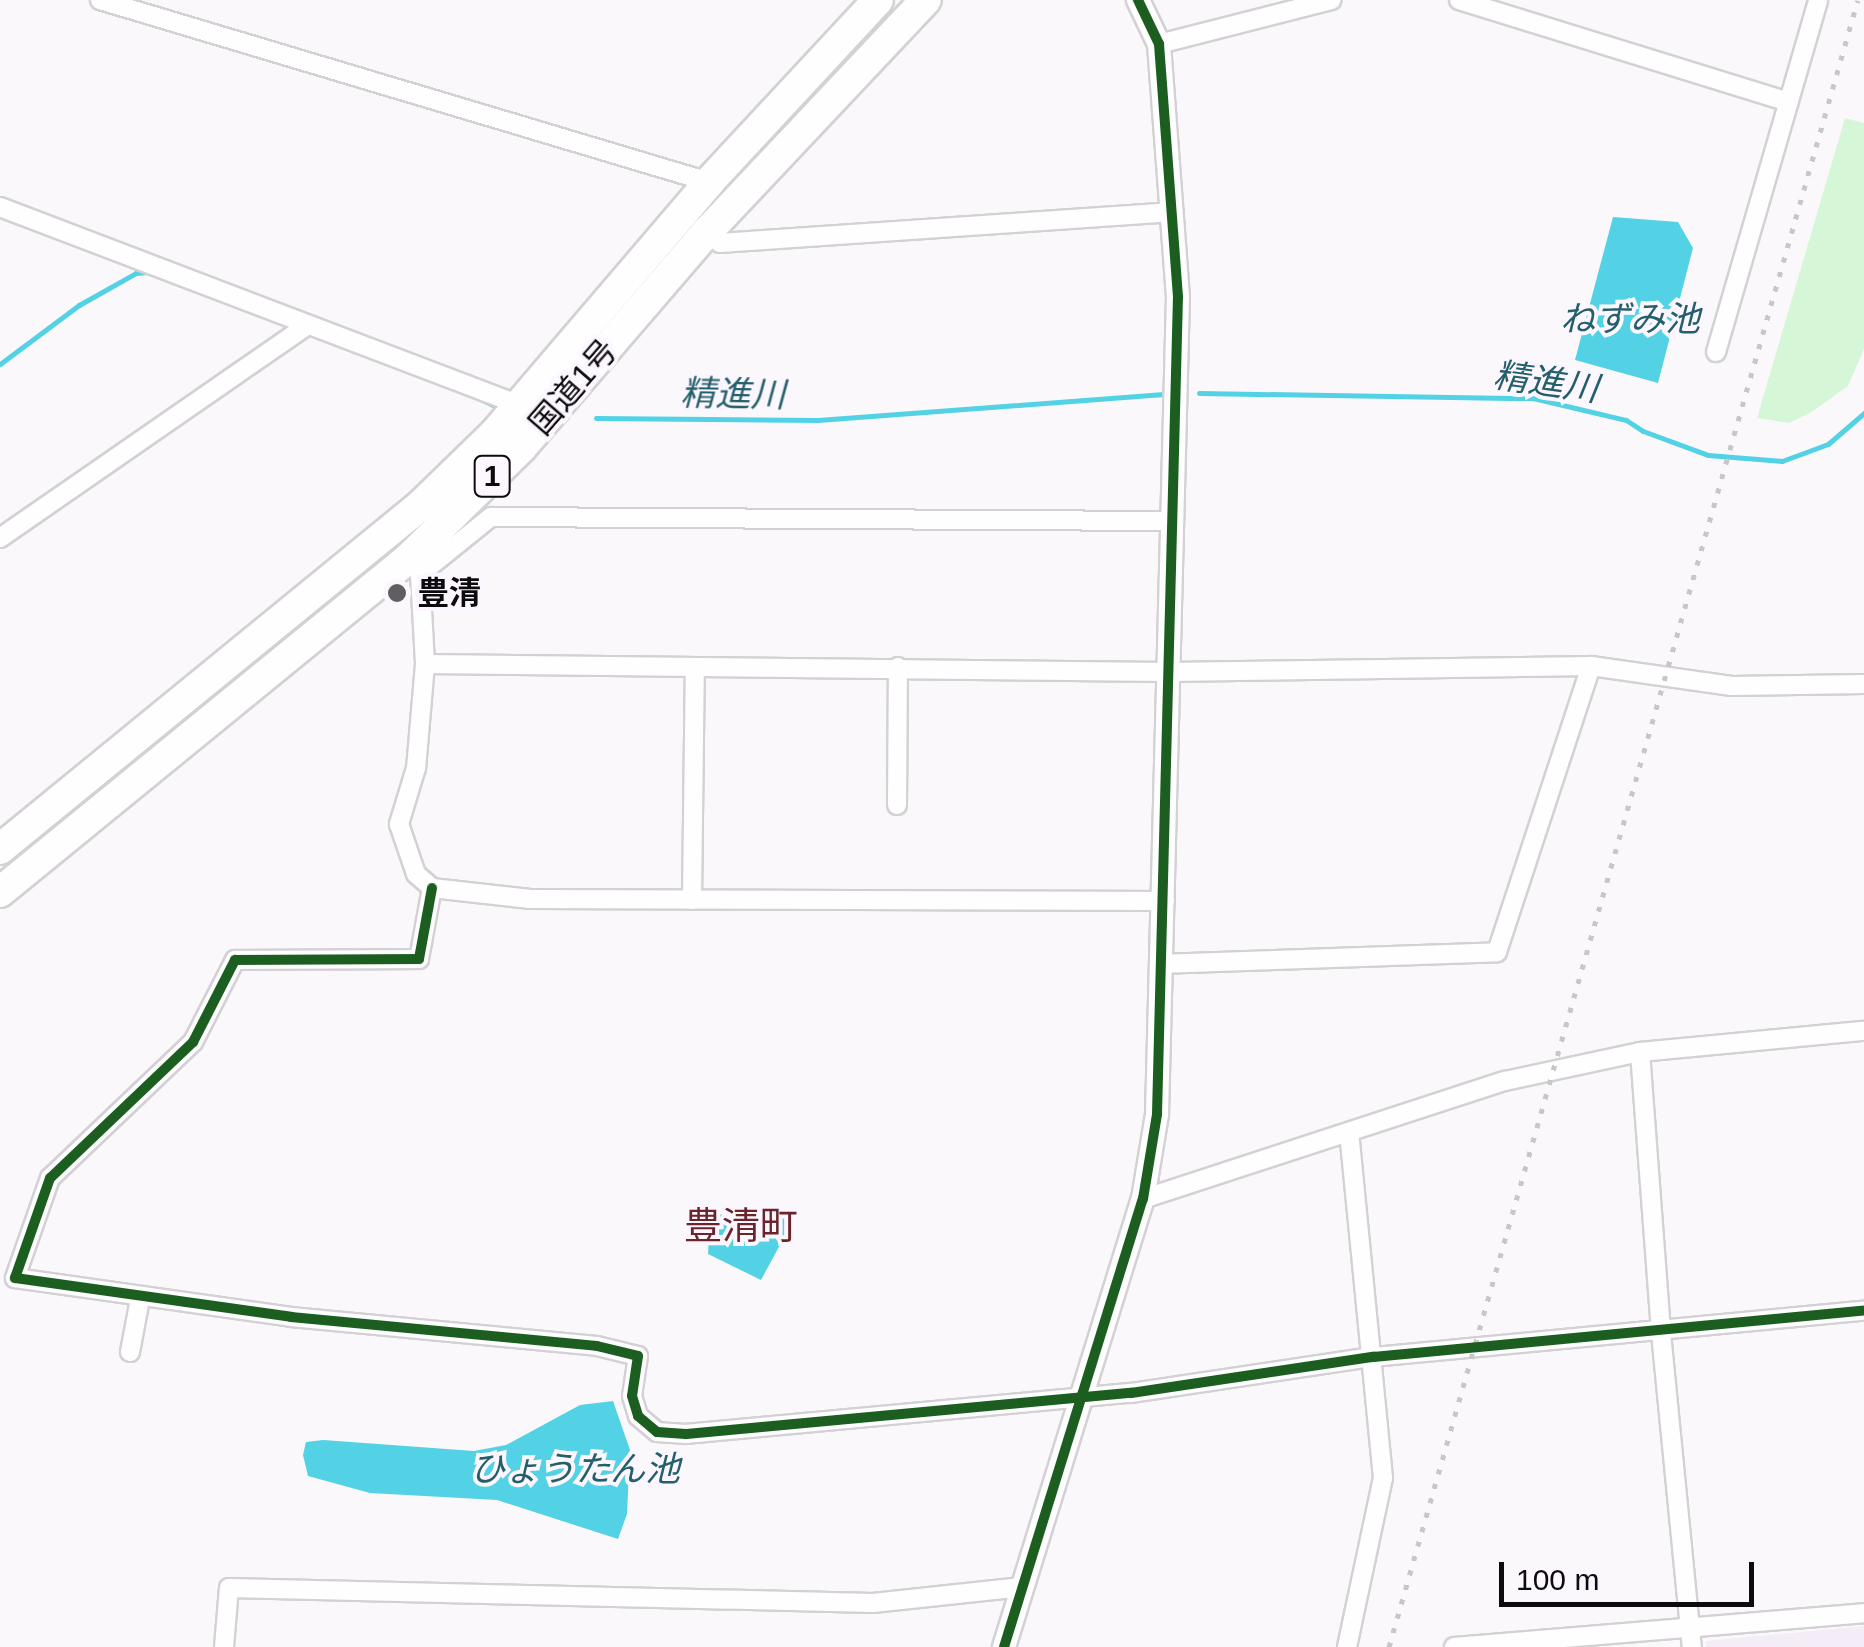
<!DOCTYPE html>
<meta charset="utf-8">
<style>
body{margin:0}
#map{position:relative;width:1864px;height:1647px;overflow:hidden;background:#fbf8fc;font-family:Helvetica,"Noto Sans JP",sans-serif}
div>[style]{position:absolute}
.built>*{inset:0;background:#f4ecf6}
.green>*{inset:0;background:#d6f6d8}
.water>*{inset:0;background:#52d2e4}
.stream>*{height:5px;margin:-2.5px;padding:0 2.5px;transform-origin:2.5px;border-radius:2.5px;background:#52d2e4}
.roads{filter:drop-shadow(2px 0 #d3d1d4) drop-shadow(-2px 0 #d3d1d4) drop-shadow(0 2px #d3d1d4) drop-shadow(0 -2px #d3d1d4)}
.minor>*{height:18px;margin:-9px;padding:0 9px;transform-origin:9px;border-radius:9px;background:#fefeff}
.tertiary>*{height:22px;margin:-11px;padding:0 11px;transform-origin:11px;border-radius:11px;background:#fefeff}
.trunk>*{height:30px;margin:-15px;padding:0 15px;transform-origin:15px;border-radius:15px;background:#fefeff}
.rail>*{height:5px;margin-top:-2.5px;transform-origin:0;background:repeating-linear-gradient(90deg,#c7c7c7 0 5px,transparent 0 15px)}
.cycleway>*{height:10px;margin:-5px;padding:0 5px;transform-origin:5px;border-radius:5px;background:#1b5e20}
.dots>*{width:28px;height:28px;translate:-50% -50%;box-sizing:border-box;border:5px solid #fcf6fe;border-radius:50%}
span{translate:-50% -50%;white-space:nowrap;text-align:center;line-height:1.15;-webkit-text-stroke:8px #fcf6fe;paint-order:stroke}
.shield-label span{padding:2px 8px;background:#fcf6fe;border:2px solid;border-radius:8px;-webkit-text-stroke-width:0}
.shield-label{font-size:30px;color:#0d0b0d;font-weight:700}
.street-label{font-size:32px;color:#0d0b0d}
.poi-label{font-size:32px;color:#0d0b0d;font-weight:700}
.left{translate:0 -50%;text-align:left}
.water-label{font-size:35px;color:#24606b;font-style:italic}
.quarter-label{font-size:38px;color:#6a242a}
.scale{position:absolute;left:1499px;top:1562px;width:255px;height:45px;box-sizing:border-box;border:5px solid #0d0b0d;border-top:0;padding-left:12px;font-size:30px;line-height:35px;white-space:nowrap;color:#0d0b0d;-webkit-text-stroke:8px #fcf6fe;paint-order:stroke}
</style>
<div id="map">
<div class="built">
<i style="clip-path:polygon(1864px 1626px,1864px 1647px,1706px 1647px,1706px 1641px)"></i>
</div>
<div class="green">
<i style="clip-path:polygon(1845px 118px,1864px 123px,1864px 349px,1848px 386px,1810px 413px,1789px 423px,1757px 418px)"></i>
</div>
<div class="water">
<i style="clip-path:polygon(1613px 217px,1678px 222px,1693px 248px,1658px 383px,1575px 360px)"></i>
<i style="clip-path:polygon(749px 1211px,794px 1219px,761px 1280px,708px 1254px,710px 1216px)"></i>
<i style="clip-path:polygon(613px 1401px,630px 1450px,627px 1514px,618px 1539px,497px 1500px,370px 1493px,308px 1476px,303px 1455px,306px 1442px,323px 1440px,474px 1451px,506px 1445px,580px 1405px)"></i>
</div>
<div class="stream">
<i style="left:0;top:364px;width:99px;rotate:-36.8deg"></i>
<i style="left:79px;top:305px;width:65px;rotate:-29.3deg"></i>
<i style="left:136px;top:273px;width:12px;rotate:-5deg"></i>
<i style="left:1199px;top:393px;width:334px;rotate:0.9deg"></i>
<i style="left:1533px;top:398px;width:96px;rotate:13.3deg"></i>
<i style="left:1626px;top:420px;width:20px;rotate:33deg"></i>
<i style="left:1643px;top:431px;width:69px;rotate:20.3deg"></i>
<i style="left:1708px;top:455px;width:74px;rotate:4.6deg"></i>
<i style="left:1782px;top:461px;width:49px;rotate:-20.3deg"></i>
<i style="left:1828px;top:444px;width:48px;rotate:-40.7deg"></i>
<i style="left:478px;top:398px;width:23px;rotate:25deg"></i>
<i style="left:596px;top:418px;width:222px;rotate:0.5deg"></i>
<i style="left:818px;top:420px;width:350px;rotate:-4.3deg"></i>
</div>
<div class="roads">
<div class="minor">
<i style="left:100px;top:0;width:636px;rotate:16.64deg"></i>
<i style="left:1459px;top:0;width:345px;rotate:17.2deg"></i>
<i style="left:1159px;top:44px;width:178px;rotate:-14.3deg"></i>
<i style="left:0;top:207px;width:553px;rotate:20.86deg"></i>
<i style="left:707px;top:232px;width:17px;rotate:40deg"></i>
<i style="left:720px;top:243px;width:451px;rotate:-3.9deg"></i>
<i style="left:1716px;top:352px;width:366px;rotate:-73.8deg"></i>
<i style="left:0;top:538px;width:372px;rotate:-34.7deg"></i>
<i style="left:409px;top:558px;width:19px;rotate:55deg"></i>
<i style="left:420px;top:574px;width:90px;rotate:86.8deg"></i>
<i style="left:425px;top:664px;width:104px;rotate:94.9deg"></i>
<i style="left:416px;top:768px;width:59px;rotate:106.9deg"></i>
<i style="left:399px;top:824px;width:53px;rotate:71.2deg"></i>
<i style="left:416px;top:874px;width:21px;rotate:41deg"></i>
<i style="left:432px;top:888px;width:99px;rotate:6.4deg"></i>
<i style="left:530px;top:899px;width:635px;rotate:0.18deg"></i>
<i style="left:420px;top:574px;width:91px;rotate:-38.8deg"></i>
<i style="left:491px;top:517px;width:680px;rotate:0.34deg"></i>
<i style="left:425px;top:664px;width:742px;rotate:0.62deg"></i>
<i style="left:1167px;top:672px;width:424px;rotate:-0.8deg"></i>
<i style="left:1591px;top:666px;width:142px;rotate:8.1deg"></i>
<i style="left:1732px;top:686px;width:132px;rotate:-0.9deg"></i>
<i style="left:897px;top:805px;width:138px;rotate:-89.6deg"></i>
<i style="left:432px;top:888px;width:72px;rotate:100.4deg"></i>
<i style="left:419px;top:959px;width:184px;rotate:179.7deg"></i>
<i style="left:235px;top:960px;width:92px;rotate:117.1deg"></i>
<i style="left:193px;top:1042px;width:197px;rotate:136.4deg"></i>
<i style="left:50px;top:1178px;width:106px;rotate:109.3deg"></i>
<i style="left:15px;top:1278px;width:279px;rotate:8deg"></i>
<i style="left:291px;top:1317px;width:307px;rotate:5.4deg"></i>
<i style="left:597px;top:1346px;width:42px;rotate:13.7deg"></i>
<i style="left:638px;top:1356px;width:40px;rotate:98.5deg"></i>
<i style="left:632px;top:1396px;width:21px;rotate:73deg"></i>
<i style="left:638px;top:1416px;width:25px;rotate:40deg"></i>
<i style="left:657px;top:1432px;width:29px;rotate:4deg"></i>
<i style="left:686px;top:1434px;width:447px;rotate:-5.3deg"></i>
<i style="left:1131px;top:1393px;width:245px;rotate:-8.5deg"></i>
<i style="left:1373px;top:1357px;width:493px;rotate:-5.4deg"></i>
<i style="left:692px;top:900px;width:233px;rotate:-89.3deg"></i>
<i style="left:1161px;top:964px;width:336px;rotate:-2deg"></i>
<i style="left:1497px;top:952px;width:301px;rotate:-71.8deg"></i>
<i style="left:1640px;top:1052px;width:282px;rotate:85.7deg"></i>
<i style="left:1661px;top:1333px;width:316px;rotate:84.4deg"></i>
<i style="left:1143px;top:1199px;width:381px;rotate:-18.1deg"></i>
<i style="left:1505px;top:1081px;width:138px;rotate:-12.1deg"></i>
<i style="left:1640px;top:1052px;width:225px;rotate:-5.4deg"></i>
<i style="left:130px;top:1352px;width:54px;rotate:-79.3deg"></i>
<i style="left:224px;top:1647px;width:59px;rotate:-85.2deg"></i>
<i style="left:229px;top:1588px;width:644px;rotate:1.33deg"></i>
<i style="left:873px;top:1603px;width:150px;rotate:-6.1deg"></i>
<i style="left:1347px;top:1647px;width:173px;rotate:-78deg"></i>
<i style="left:1383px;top:1478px;width:346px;rotate:-95.6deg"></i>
<i style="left:1454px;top:1647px;width:411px;rotate:-4.7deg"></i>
</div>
<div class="tertiary">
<i style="left:1004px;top:1647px;width:469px;rotate:-72.8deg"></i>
<i style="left:1143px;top:1199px;width:86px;rotate:-80.6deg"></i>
<i style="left:1157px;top:1114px;width:817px;rotate:-88.53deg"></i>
<i style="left:1178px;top:297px;width:254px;rotate:-94.3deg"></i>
<i style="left:1159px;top:44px;width:49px;rotate:-115.5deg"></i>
</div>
<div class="trunk">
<i style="left:0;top:849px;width:544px;rotate:-39.25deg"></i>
<i style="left:421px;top:505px;width:103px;rotate:-44.2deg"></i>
<i style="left:495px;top:433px;width:330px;rotate:-49.5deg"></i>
<i style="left:709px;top:182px;width:248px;rotate:-47.1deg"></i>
<i style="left:0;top:892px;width:528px;rotate:-39.24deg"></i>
<i style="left:409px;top:558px;width:157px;rotate:-44.5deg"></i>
<i style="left:521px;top:448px;width:285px;rotate:-49.3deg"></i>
<i style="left:707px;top:232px;width:319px;rotate:-46.7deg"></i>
</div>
</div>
<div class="rail">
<i style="left:1389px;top:1647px;width:1712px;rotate:-74.11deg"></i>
</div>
<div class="cycleway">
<i style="left:432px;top:888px;width:72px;rotate:100.4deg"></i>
<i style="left:419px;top:959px;width:184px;rotate:179.7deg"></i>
<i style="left:235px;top:960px;width:92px;rotate:117.1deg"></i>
<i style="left:193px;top:1042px;width:197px;rotate:136.4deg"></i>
<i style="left:50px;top:1178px;width:106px;rotate:109.3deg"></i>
<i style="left:15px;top:1278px;width:279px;rotate:8deg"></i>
<i style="left:291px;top:1317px;width:307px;rotate:5.4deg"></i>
<i style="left:597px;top:1346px;width:42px;rotate:13.7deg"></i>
<i style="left:638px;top:1356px;width:40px;rotate:98.5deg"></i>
<i style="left:632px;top:1396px;width:21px;rotate:73deg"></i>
<i style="left:638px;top:1416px;width:25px;rotate:40deg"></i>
<i style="left:657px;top:1432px;width:29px;rotate:4deg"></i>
<i style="left:686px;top:1434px;width:447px;rotate:-5.3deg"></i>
<i style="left:1131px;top:1393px;width:245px;rotate:-8.5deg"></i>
<i style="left:1373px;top:1357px;width:493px;rotate:-5.4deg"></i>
<i style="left:1004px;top:1647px;width:469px;rotate:-72.8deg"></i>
<i style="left:1143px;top:1199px;width:86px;rotate:-80.6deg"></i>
<i style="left:1157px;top:1114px;width:817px;rotate:-88.53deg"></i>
<i style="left:1178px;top:297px;width:254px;rotate:-94.3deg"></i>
<i style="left:1159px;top:44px;width:49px;rotate:-115.5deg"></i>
</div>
<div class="dots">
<i style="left:397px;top:593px;background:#605e61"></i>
</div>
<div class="shield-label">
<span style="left:492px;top:476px">1</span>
</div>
<div class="street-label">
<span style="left:573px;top:387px;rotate:-49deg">国道1号</span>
</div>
<div class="poi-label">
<span class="left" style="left:417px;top:593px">豊清</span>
</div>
<div class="water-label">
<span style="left:1630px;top:319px">ねずみ池</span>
<span style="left:1546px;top:382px;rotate:8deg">精進川</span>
<span style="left:733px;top:394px;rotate:1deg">精進川</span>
<span style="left:575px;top:1469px">ひょうたん池</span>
</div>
<div class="quarter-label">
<span style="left:741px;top:1227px">豊清町</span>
</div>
<div class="scale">100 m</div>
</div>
